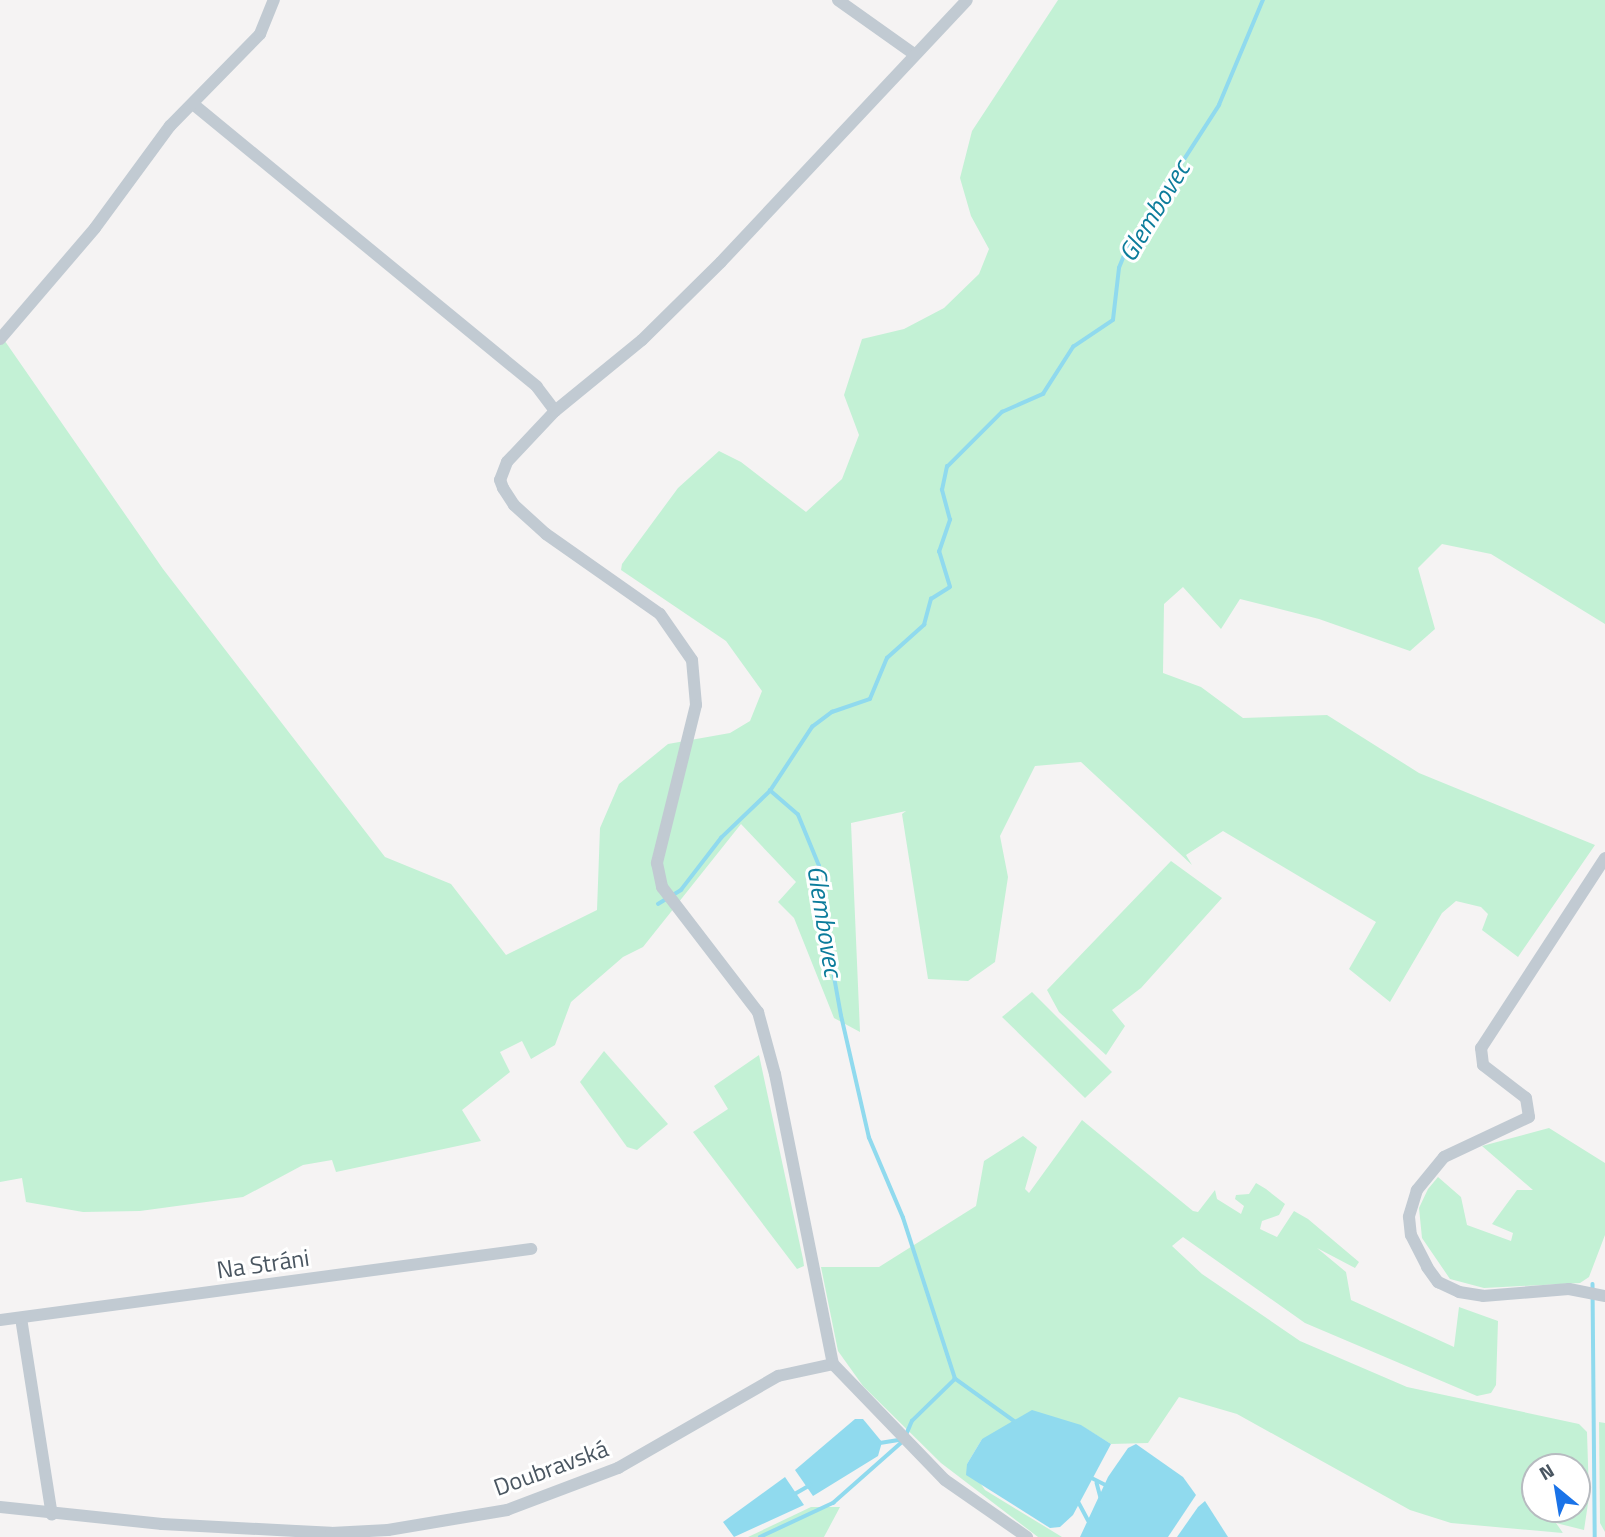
<!DOCTYPE html>
<meta charset="utf-8">
<style>
body{margin:0}
#map{position:relative;width:1605px;height:1537px;overflow:hidden;background:#f5f3f3;font-family:"Titillium Web",sans-serif}
div>[style]{position:absolute}
.green>*{inset:0;background:#c3f1d5}
.water>*{inset:0;background:#90daee}
.stream>*{height:3.5px;margin:-1.75px;padding:0 1.75px;transform-origin:1.75px;border-radius:1.75px;background:#90daee}
.street>*{height:12px;margin:-6px;padding:0 6px;transform-origin:6px;border-radius:6px;background:#c1cad2}
span{translate:-50% -50%;white-space:nowrap;text-align:center;line-height:1.15;-webkit-text-stroke:6px #fff;paint-order:stroke}
.street-label{font-size:24px;color:#4a5661}
.water-label{font-size:26px;color:#0c7c9b;font-style:italic}
.north{position:absolute;left:1521px;top:1453px;width:70px;height:70px;box-sizing:border-box;background:#fff;border:2px solid #b7bbc0;border-radius:50%;rotate:330deg;font-size:19px;font-weight:700;line-height:28px;text-align:center;color:#4a5661}
.north::after{content:'';display:block;margin:auto;width:24px;height:32px;background:#1a73e8;clip-path:polygon(50% 0,100% 100%,50% 72%,0 100%)}
</style>
<div id="map">
<div class="green">
<i style="clip-path:polygon(1058px 0,1605px 0,1605px 624px,1491px 554px,1442px 544px,1418px 568px,1435px 629px,1410px 651px,1319px 619px,1240px 599px,1221px 629px,1183px 587px,1164px 604px,1163px 673px,1201px 687px,1243px 718px,1327px 715px,1419px 773px,1595px 845px,1518px 957px,1482px 930px,1488px 914px,1481px 907px,1456px 901px,1442px 913px,1390px 1002px,1349px 969px,1376px 922px,1223px 831px,1186px 855px,1192px 865px,1081px 762px,1035px 766px,1000px 836px,1008px 877px,995px 962px,968px 981px,928px 979px,902px 814px,906px 811px,851px 823px,860px 1032px,834px 1018px,794px 918px,778px 902px,796px 882px,741px 824px,643px 947px,623px 957px,571px 1002px,555px 1045px,531px 1059px,522px 1041px,500px 1052px,510px 1072px,462px 1110px,481px 1141px,336px 1172px,332px 1160px,303px 1165px,243px 1197px,140px 1211px,83px 1212px,26px 1202px,22px 1178px,0 1182px,0 334px,163px 569px,385px 857px,451px 884px,506px 955px,597px 910px,600px 828px,619px 784px,668px 744px,730px 733px,750px 721px,762px 691px,726px 641px,621px 570px,622px 564px,678px 488px,719px 451px,741px 462px,806px 512px,842px 479px,859px 435px,844px 395px,862px 339px,904px 329px,944px 308px,979px 274px,989px 249px,971px 216px,960px 178px,972px 131px)"></i>
<i style="clip-path:polygon(1171px 861px,1222px 898px,1141px 988px,1112px 1010px,1125px 1026px,1106px 1055px,1059px 1012px,1047px 990px)"></i>
<i style="clip-path:polygon(1032px 992px,1112px 1072px,1085px 1098px,1002px 1017px)"></i>
<i style="clip-path:polygon(604px 1051px,668px 1124px,637px 1150px,627px 1147px,580px 1082px)"></i>
<i style="clip-path:polygon(759px 1055px,803px 1259px,804px 1266px,797px 1269px,693px 1132px,728px 1109px,714px 1086px)"></i>
<i style="clip-path:polygon(evenodd,1082px 1120px,1193px 1211px,1198px 1212px,1215px 1190px,1217px 1199px,1241px 1214px,1244px 1206px,1235px 1199px,1236px 1195px,1249px 1194px,1256px 1183px,1266px 1189px,1285px 1204px,1279px 1215px,1262px 1221px,1260px 1229px,1277px 1237px,1294px 1211px,1308px 1219px,1359px 1262px,1355px 1268px,1317px 1248px,1346px 1272px,1351px 1300px,1454px 1347px,1459px 1307px,1498px 1321px,1496px 1385px,1491px 1393px,1477px 1396px,1305px 1323px,1183px 1237px,1172px 1246px,1202px 1274px,1300px 1341px,1407px 1387px,1579px 1424px,1587px 1432px,1589px 1497px,1584px 1530px,1556px 1523px,1563px 1533px,1451px 1523px,1410px 1510px,1237px 1414px,1179px 1397px,1148px 1443px,1111px 1444px,1080px 1425px,982px 1439px,967px 1464px,985px 1490px,1062px 1537px,1038px 1537px,941px 1463px,863px 1386px,838px 1351px,821px 1267px,879px 1267px,976px 1206px,984px 1161px,1023px 1136px,1037px 1147px,1025px 1189px,1029px 1193px,1082px 1120px,1535px 1467px,1577px 1467px,1577px 1509px,1535px 1509px,1535px 1467px)"></i>
<i style="clip-path:polygon(1549px 1128px,1605px 1163px,1605px 1235px,1589px 1277px,1580px 1283px,1484px 1288px,1450px 1279px,1422px 1238px,1419px 1208px,1428px 1189px,1438px 1177px,1461px 1197px,1467px 1225px,1511px 1241px,1513px 1233px,1492px 1224px,1517px 1190px,1533px 1190px,1482px 1146px)"></i>
<i style="clip-path:polygon(1599px 1422px,1605px 1423px,1605px 1532px,1600px 1523px)"></i>
<i style="clip-path:polygon(811px 1507px,840px 1507px,824px 1537px,748px 1537px)"></i>
</div>
<div class="water">
<i style="clip-path:polygon(1032px 1410px,1081px 1425px,1111px 1444px,1073px 1515px,1060px 1527px,1050px 1528px,966px 1475px,967px 1464px,982px 1439px)"></i>
<i style="clip-path:polygon(855px 1419px,863px 1419px,882px 1442px,878px 1456px,813px 1496px,795px 1470px)"></i>
<i style="clip-path:polygon(1136px 1444px,1183px 1477px,1196px 1495px,1168px 1537px,1080px 1537px,1108px 1477px,1128px 1448px)"></i>
<i style="clip-path:polygon(785px 1477px,804px 1505px,734px 1537px,723px 1522px)"></i>
<i style="clip-path:polygon(1205px 1501px,1228px 1537px,1177px 1537px,1198px 1507px)"></i>
</div>
<div class="stream">
<i style="left:658px;top:904px;width:27px;rotate:-31deg"></i>
<i style="left:681px;top:890px;width:66px;rotate:-52.4deg"></i>
<i style="left:721px;top:838px;width:68px;rotate:-43.8deg"></i>
<i style="left:1593px;top:1284px;width:253px;rotate:89.5deg"></i>
<i style="left:1015px;top:1422px;width:74px;rotate:-144.4deg"></i>
<i style="left:955px;top:1379px;width:169px;rotate:-107.9deg"></i>
<i style="left:903px;top:1218px;width:87px;rotate:-113deg"></i>
<i style="left:869px;top:1138px;width:125px;rotate:-102.9deg"></i>
<i style="left:841px;top:1016px;width:113px;rotate:-100.2deg"></i>
<i style="left:821px;top:905px;width:39px;rotate:-93deg"></i>
<i style="left:819px;top:866px;width:55px;rotate:-112.4deg"></i>
<i style="left:798px;top:815px;width:37px;rotate:-139deg"></i>
<i style="left:770px;top:791px;width:77px;rotate:-56.7deg"></i>
<i style="left:812px;top:727px;width:25px;rotate:-37deg"></i>
<i style="left:832px;top:712px;width:40px;rotate:-18.9deg"></i>
<i style="left:870px;top:699px;width:44px;rotate:-67.5deg"></i>
<i style="left:887px;top:658px;width:50px;rotate:-41.7deg"></i>
<i style="left:924px;top:625px;width:27px;rotate:-75deg"></i>
<i style="left:931px;top:599px;width:22px;rotate:-32deg"></i>
<i style="left:950px;top:587px;width:37px;rotate:-107deg"></i>
<i style="left:939px;top:552px;width:34px;rotate:-71deg"></i>
<i style="left:950px;top:520px;width:31px;rotate:-105deg"></i>
<i style="left:942px;top:490px;width:24px;rotate:-78deg"></i>
<i style="left:947px;top:467px;width:78px;rotate:-45deg"></i>
<i style="left:1002px;top:412px;width:45px;rotate:-23.7deg"></i>
<i style="left:1043px;top:394px;width:56px;rotate:-57.4deg"></i>
<i style="left:1073px;top:347px;width:48px;rotate:-34deg"></i>
<i style="left:1113px;top:320px;width:52px;rotate:-83.4deg"></i>
<i style="left:1119px;top:268px;width:22px;rotate:-68deg"></i>
<i style="left:1127px;top:248px;width:170px;rotate:-57.2deg"></i>
<i style="left:1219px;top:105px;width:114px;rotate:-67.3deg"></i>
<i style="left:906px;top:1435px;width:15px;rotate:-67deg"></i>
<i style="left:912px;top:1421px;width:60px;rotate:-44.3deg"></i>
<i style="left:880px;top:1443px;width:20px;rotate:-9deg"></i>
<i style="left:1090px;top:1477px;width:20px;rotate:27deg"></i>
<i style="left:1097px;top:1483px;width:16px;rotate:75deg"></i>
<i style="left:793px;top:1495px;width:20px;rotate:-30deg"></i>
<i style="left:1077px;top:1499px;width:24px;rotate:62deg"></i>
<i style="left:760px;top:1537px;width:81px;rotate:-25deg"></i>
<i style="left:833px;top:1503px;width:92px;rotate:-41.5deg"></i>
</div>
<div class="street">
<i style="left:838px;top:0;width:93px;rotate:35.4deg"></i>
<i style="left:193px;top:104px;width:445px;rotate:39.4deg"></i>
<i style="left:537px;top:387px;width:30px;rotate:53deg"></i>
<i style="left:555px;top:411px;width:70px;rotate:133.3deg"></i>
<i style="left:507px;top:462px;width:19px;rotate:111deg"></i>
<i style="left:500px;top:480px;width:9px;rotate:69deg"></i>
<i style="left:503px;top:488px;width:20px;rotate:57deg"></i>
<i style="left:514px;top:505px;width:43px;rotate:42.2deg"></i>
<i style="left:546px;top:534px;width:139px;rotate:35.1deg"></i>
<i style="left:660px;top:614px;width:56px;rotate:55.2deg"></i>
<i style="left:692px;top:660px;width:45px;rotate:84.9deg"></i>
<i style="left:696px;top:705px;width:163px;rotate:103.9deg"></i>
<i style="left:657px;top:863px;width:25px;rotate:78deg"></i>
<i style="left:662px;top:887px;width:158px;rotate:52.5deg"></i>
<i style="left:758px;top:1012px;width:64px;rotate:74.7deg"></i>
<i style="left:775px;top:1074px;width:296px;rotate:78.7deg"></i>
<i style="left:0;top:339px;width:146px;rotate:-49.4deg"></i>
<i style="left:95px;top:228px;width:127px;rotate:-53.7deg"></i>
<i style="left:170px;top:126px;width:129px;rotate:-45.6deg"></i>
<i style="left:260px;top:34px;width:37px;rotate:-68deg"></i>
<i style="left:555px;top:411px;width:112px;rotate:-39.2deg"></i>
<i style="left:642px;top:340px;width:111px;rotate:-44.6deg"></i>
<i style="left:721px;top:262px;width:359px;rotate:-46.8deg"></i>
<i style="left:1605px;top:858px;width:227px;rotate:123.1deg"></i>
<i style="left:1481px;top:1048px;width:17px;rotate:83deg"></i>
<i style="left:1483px;top:1065px;width:54px;rotate:37.5deg"></i>
<i style="left:1526px;top:1098px;width:19px;rotate:81deg"></i>
<i style="left:1529px;top:1117px;width:94px;rotate:154.8deg"></i>
<i style="left:1444px;top:1157px;width:43px;rotate:129.3deg"></i>
<i style="left:1417px;top:1190px;width:28px;rotate:107deg"></i>
<i style="left:1409px;top:1217px;width:18px;rotate:84deg"></i>
<i style="left:1411px;top:1235px;width:36px;rotate:63deg"></i>
<i style="left:1427px;top:1267px;width:19px;rotate:54deg"></i>
<i style="left:1438px;top:1282px;width:23px;rotate:25deg"></i>
<i style="left:1459px;top:1292px;width:24px;rotate:9deg"></i>
<i style="left:1483px;top:1296px;width:86px;rotate:-4.7deg"></i>
<i style="left:1569px;top:1289px;width:37px;rotate:11deg"></i>
<i style="left:21px;top:1318px;width:199px;rotate:81.1deg"></i>
<i style="left:0;top:1320px;width:536px;rotate:-7.62deg"></i>
<i style="left:0;top:1507px;width:163px;rotate:6deg"></i>
<i style="left:162px;top:1524px;width:169px;rotate:3deg"></i>
<i style="left:331px;top:1533px;width:57px;rotate:-3deg"></i>
<i style="left:388px;top:1530px;width:121px;rotate:-9.5deg"></i>
<i style="left:507px;top:1510px;width:119px;rotate:-20.7deg"></i>
<i style="left:618px;top:1468px;width:185px;rotate:-29.9deg"></i>
<i style="left:778px;top:1376px;width:56px;rotate:-12.3deg"></i>
<i style="left:833px;top:1364px;width:161px;rotate:46deg"></i>
<i style="left:945px;top:1480px;width:100px;rotate:34.8deg"></i>
</div>
<div class="street-label">
<span style="left:263px;top:1264px;rotate:-8deg">Na Stráni</span>
<span style="left:551px;top:1468px;rotate:-20deg">Doubravská</span>
</div>
<div class="water-label">
<span style="left:1154px;top:211px;rotate:-59deg">Glembovec</span>
<span style="left:825px;top:921px;rotate:81deg">Glembovec</span>
</div>
<div class="north">N</div>
</div>
